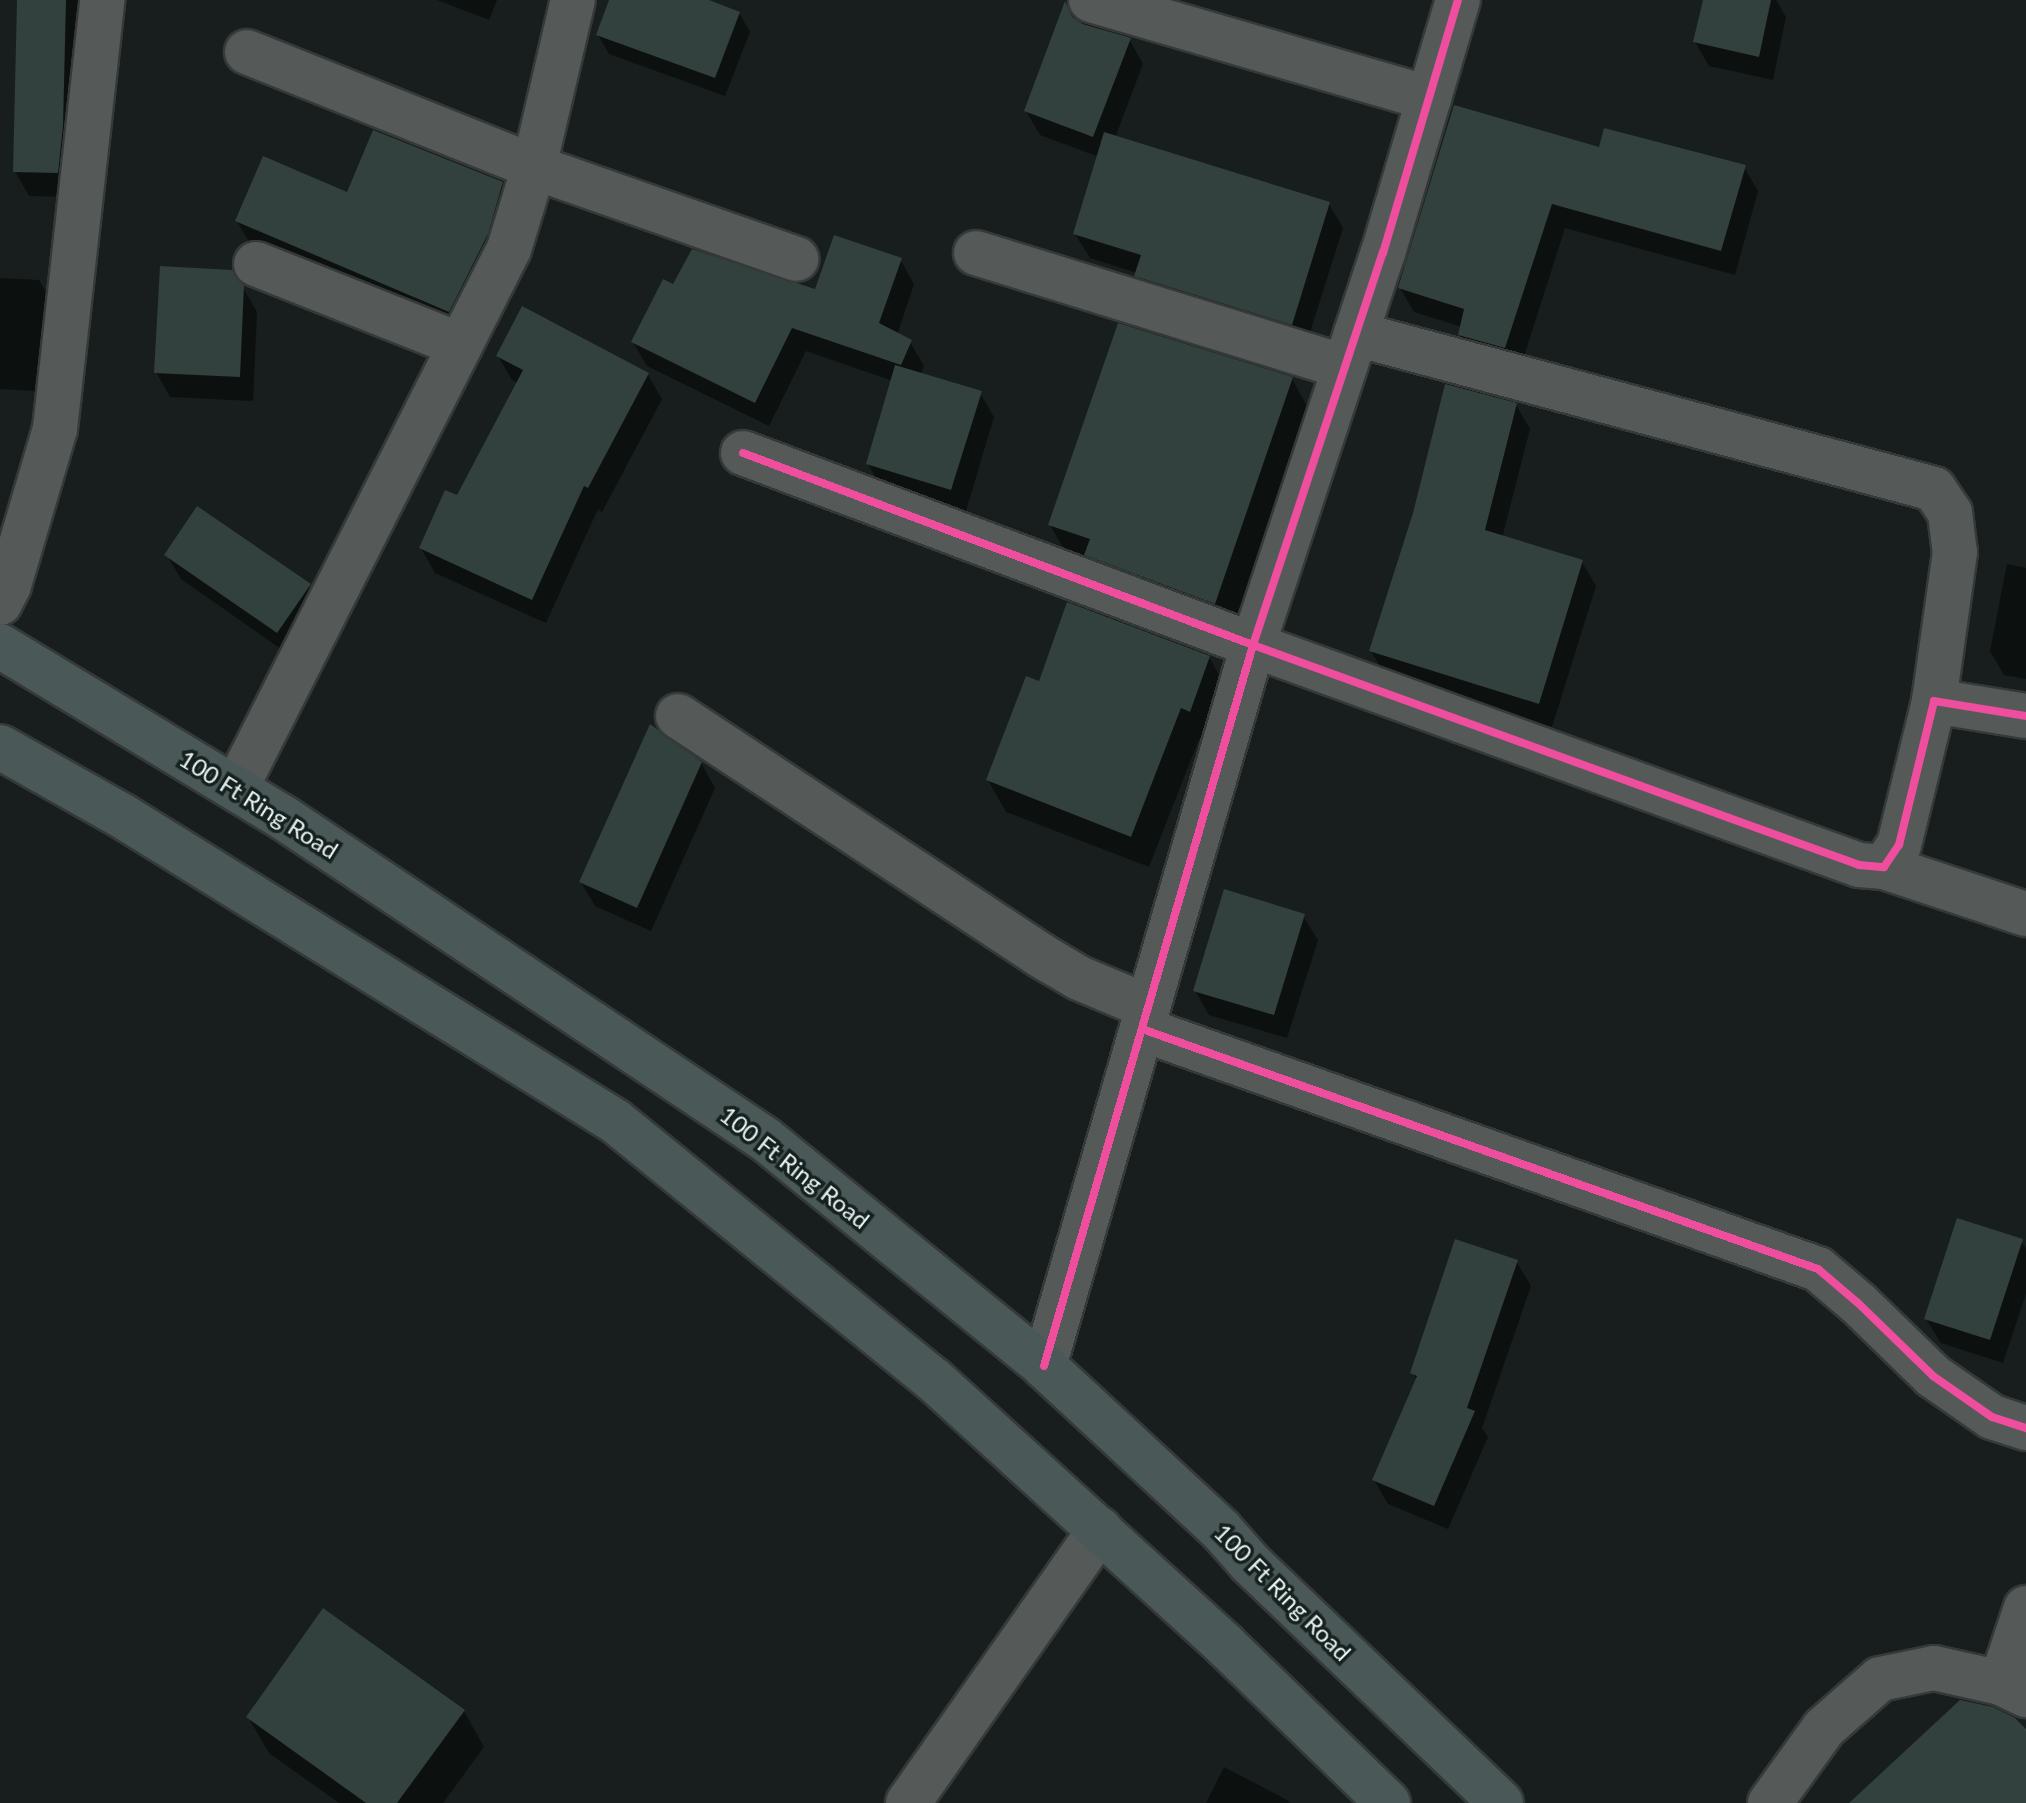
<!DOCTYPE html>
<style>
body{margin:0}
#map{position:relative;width:2026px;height:1803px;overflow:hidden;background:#171e1d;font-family:Lato,sans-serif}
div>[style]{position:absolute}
.shadow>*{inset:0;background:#0007}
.building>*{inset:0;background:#32403e}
.roads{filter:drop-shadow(2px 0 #353a39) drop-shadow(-2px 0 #353a39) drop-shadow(0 2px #353a39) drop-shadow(0 -2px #353a39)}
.street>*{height:44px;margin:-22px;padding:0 22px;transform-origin:22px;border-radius:22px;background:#555a59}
.primary>*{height:44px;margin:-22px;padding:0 22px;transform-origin:22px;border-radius:22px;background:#4a5957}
.cycleway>*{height:8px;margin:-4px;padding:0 4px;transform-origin:4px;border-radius:4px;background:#ef4d9e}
span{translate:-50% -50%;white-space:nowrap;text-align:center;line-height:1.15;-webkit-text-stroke:7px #14211f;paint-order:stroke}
.street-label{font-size:24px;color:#eaf2f1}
</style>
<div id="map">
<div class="shadow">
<i style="clip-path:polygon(19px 0,80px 0,76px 152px,71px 197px,29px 196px,15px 171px)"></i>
<i style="clip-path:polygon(437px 0,497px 0,489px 20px)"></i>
<i style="clip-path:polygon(612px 0,703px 0,739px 13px,750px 32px,725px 96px,609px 54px,598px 35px)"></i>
<i style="clip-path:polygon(1705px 0,1776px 0,1786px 17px,1773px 80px,1709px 66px,1695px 42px)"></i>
<i style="clip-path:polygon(1073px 19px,1129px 39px,1143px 64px,1115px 138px,1329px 204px,1343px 228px,1305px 348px,1150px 300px,1137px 273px,1090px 258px,1075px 234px,1099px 157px,1040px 135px,1026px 111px)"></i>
<i style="clip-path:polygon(1600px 150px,1744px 167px,1758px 191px,1735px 275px,1565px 228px,1519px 372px,1474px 360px,1460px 335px,1462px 327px,1414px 312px,1400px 288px)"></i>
<i style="clip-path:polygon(502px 183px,516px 208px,463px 336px,251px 245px,237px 221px,348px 194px)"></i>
<i style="clip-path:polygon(900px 259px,914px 284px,897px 335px,910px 342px,924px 366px,920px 375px,980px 393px,994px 417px,965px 514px,882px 489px,868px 464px,893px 381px,806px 351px,769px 426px,647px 366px,633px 342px,673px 287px,817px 292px)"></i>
<i style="clip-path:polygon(0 278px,39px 280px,53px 305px,49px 392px,0 389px)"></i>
<i style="clip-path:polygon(242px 286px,257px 312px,253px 401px,170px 397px,156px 372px)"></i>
<i style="clip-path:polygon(498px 356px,648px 375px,662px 399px,602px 512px,598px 509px,546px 623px,435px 573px,421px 548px,458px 498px,518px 383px,512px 380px)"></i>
<i style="clip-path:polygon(1292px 379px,1312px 415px,1236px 639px,1071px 561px,1050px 525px)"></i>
<i style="clip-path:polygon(1516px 405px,1530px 429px,1502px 538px,1582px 562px,1596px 586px,1552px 727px,1385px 675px,1371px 651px)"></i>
<i style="clip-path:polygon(167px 555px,309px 585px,324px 609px,291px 656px,181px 579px)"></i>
<i style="clip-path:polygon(2007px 564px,2026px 568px,2026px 679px,2004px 675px,1990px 651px)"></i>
<i style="clip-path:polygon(1209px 657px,1227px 689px,1207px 742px,1199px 739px,1149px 867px,1006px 812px,988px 780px,1040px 683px)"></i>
<i style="clip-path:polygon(701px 763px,715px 788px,651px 931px,595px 906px,581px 882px)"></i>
<i style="clip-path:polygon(1303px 916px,1318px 940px,1287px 1038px,1209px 1015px,1195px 990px)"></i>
<i style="clip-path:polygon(2021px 1241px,2026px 1249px,2026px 1294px,2003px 1363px,1941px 1343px,1926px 1319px)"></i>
<i style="clip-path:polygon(1516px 1261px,1531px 1286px,1482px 1428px,1488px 1437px,1448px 1529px,1388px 1504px,1374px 1480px,1417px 1381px,1413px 1373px)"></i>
<i style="clip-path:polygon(464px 1711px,484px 1747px,443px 1803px,339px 1803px,269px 1753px,248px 1717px)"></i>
<i style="clip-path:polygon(1224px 1767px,1289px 1801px,1290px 1803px,1206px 1803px)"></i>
</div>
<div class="building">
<i style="clip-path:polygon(17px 0,66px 0,63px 126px,58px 173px,13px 172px)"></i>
<i style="clip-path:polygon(609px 0,709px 0,740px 12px,715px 78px,596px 35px)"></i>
<i style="clip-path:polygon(1703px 0,1771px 0,1759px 57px,1693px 42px)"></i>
<i style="clip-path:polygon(1065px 1px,1072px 17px,1083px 24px,1131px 38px,1093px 137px,1024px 111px)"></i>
<i style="clip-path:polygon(1454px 105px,1599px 147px,1604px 128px,1746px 165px,1721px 251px,1552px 204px,1505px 348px,1458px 335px,1464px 309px,1398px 288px)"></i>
<i style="clip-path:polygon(373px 130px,503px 182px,488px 234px,449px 312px,235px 221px,263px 156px,347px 192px)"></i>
<i style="clip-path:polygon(1104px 132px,1330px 202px,1292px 325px,1134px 276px,1141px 255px,1073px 234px)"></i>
<i style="clip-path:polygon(834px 235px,902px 258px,879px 323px,912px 340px,901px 365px,792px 328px,755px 403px,631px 342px,663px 279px,673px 284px,692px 249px,815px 289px)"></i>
<i style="clip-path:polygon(160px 266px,232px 270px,244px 285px,240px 377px,154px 373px)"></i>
<i style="clip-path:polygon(522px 306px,649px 373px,588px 488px,584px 486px,532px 600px,419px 548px,445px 490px,457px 495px,523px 370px,496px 356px)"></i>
<i style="clip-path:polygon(1118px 323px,1293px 377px,1215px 604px,1084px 555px,1090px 539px,1048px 525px)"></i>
<i style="clip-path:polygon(895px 365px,982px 391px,951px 490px,866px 464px)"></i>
<i style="clip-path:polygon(1445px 384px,1517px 403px,1485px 530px,1583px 560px,1539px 704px,1369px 651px,1413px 513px)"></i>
<i style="clip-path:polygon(197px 506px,311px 584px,277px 633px,164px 555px)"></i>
<i style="clip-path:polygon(1067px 602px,1210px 656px,1190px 712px,1181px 708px,1131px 837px,986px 780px,1026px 676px,1039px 681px)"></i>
<i style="clip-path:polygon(650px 724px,702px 762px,637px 908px,579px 882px)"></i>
<i style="clip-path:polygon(1224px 889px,1305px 914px,1274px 1015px,1193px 991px)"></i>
<i style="clip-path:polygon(1957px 1218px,2023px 1239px,1990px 1340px,1924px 1319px)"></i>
<i style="clip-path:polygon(1455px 1239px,1518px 1260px,1467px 1408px,1475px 1411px,1434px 1506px,1372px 1480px,1417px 1376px,1410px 1373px)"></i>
<i style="clip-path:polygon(323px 1608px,465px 1710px,397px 1803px,366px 1803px,246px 1717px)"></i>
<i style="clip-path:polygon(1960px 1700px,1993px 1707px,2015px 1718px,2026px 1729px,2026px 1803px,1849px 1803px)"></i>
</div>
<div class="roads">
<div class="street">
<i style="left:1091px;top:0;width:352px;rotate:16.2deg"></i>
<i style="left:247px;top:52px;width:309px;rotate:21.8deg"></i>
<i style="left:534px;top:167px;width:278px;rotate:19.3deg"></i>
<i style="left:976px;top:253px;width:385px;rotate:17.2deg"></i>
<i style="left:256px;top:264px;width:220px;rotate:21.6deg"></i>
<i style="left:1356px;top:334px;width:598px;rotate:15.01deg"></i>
<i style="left:1934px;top:489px;width:29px;rotate:56deg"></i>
<i style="left:1950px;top:513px;width:39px;rotate:83deg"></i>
<i style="left:1955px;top:552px;width:150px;rotate:98deg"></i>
<i style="left:743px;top:453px;width:545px;rotate:20.63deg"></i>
<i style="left:1253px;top:645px;width:645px;rotate:19.95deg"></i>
<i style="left:1859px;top:865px;width:25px;rotate:5deg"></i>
<i style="left:1884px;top:867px;width:27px;rotate:-56deg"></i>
<i style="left:1899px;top:845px;width:148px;rotate:-76.3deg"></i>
<i style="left:1934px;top:701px;width:93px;rotate:9.3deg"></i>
<i style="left:0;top:603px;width:20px;rotate:-63deg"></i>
<i style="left:9px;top:585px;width:163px;rotate:-73.6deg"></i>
<i style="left:55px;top:429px;width:432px;rotate:-83.7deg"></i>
<i style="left:678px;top:716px;width:434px;rotate:33.4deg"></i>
<i style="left:1040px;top:955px;width:45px;rotate:30.5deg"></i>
<i style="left:1079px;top:978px;width:75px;rotate:22.8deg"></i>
<i style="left:236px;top:788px;width:604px;rotate:-63.14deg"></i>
<i style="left:509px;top:249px;width:86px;rotate:-73deg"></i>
<i style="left:534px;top:167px;width:171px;rotate:-76.9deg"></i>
<i style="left:1884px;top:867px;width:150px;rotate:18.3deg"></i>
<i style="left:1142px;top:1029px;width:717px;rotate:19.55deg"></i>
<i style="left:1818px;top:1269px;width:52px;rotate:40.4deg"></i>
<i style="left:1858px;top:1303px;width:105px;rotate:44.2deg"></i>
<i style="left:1933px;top:1376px;width:72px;rotate:34.8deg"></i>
<i style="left:1992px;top:1417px;width:36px;rotate:18deg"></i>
<i style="left:1044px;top:1366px;width:751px;rotate:-73.83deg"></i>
<i style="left:1253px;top:645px;width:413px;rotate:-71.7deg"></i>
<i style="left:1383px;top:253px;width:264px;rotate:-73.5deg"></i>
<i style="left:2001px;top:1683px;width:79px;rotate:-71.6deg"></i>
<i style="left:908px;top:1803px;width:334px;rotate:-54.9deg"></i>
<i style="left:1770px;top:1803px;width:92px;rotate:-54.2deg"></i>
<i style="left:1824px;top:1728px;width:74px;rotate:-41.2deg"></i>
<i style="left:1880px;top:1679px;width:55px;rotate:-11.5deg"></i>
<i style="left:1934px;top:1668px;width:69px;rotate:12.6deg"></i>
<i style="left:2001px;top:1683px;width:28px;rotate:26deg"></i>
</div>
<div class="primary">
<i style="left:0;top:646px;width:332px;rotate:31.2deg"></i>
<i style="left:284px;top:818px;width:578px;rotate:33.72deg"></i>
<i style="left:765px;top:1139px;width:360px;rotate:39.1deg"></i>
<i style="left:1044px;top:1366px;width:241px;rotate:42.8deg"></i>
<i style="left:1221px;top:1530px;width:44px;rotate:48.7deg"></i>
<i style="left:1250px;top:1563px;width:347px;rotate:43.7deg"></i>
<i style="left:0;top:747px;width:142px;rotate:29.4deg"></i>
<i style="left:124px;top:817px;width:577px;rotate:31.76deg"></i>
<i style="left:615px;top:1121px;width:411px;rotate:39.1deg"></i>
<i style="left:934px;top:1380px;width:394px;rotate:42.3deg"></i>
<i style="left:1225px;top:1645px;width:227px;rotate:44.1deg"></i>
</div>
</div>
<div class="cycleway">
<i style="left:743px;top:453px;width:545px;rotate:20.63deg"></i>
<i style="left:1253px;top:645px;width:645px;rotate:19.95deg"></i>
<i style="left:1859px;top:865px;width:25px;rotate:5deg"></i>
<i style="left:1884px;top:867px;width:27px;rotate:-56deg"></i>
<i style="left:1899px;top:845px;width:148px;rotate:-76.3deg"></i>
<i style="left:1934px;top:701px;width:93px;rotate:9.3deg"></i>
<i style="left:1142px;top:1029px;width:717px;rotate:19.55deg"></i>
<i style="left:1818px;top:1269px;width:52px;rotate:40.4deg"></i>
<i style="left:1858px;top:1303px;width:105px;rotate:44.2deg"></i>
<i style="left:1933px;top:1376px;width:72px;rotate:34.8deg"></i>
<i style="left:1992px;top:1417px;width:36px;rotate:18deg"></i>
<i style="left:1044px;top:1366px;width:751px;rotate:-73.83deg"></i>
<i style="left:1253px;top:645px;width:413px;rotate:-71.7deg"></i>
<i style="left:1383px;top:253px;width:264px;rotate:-73.5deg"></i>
</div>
<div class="street-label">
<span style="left:259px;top:804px;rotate:32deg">100 Ft Ring Road</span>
<span style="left:795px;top:1167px;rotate:38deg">100 Ft Ring Road</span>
<span style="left:1283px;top:1592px;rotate:45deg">100 Ft Ring Road</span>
</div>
</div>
